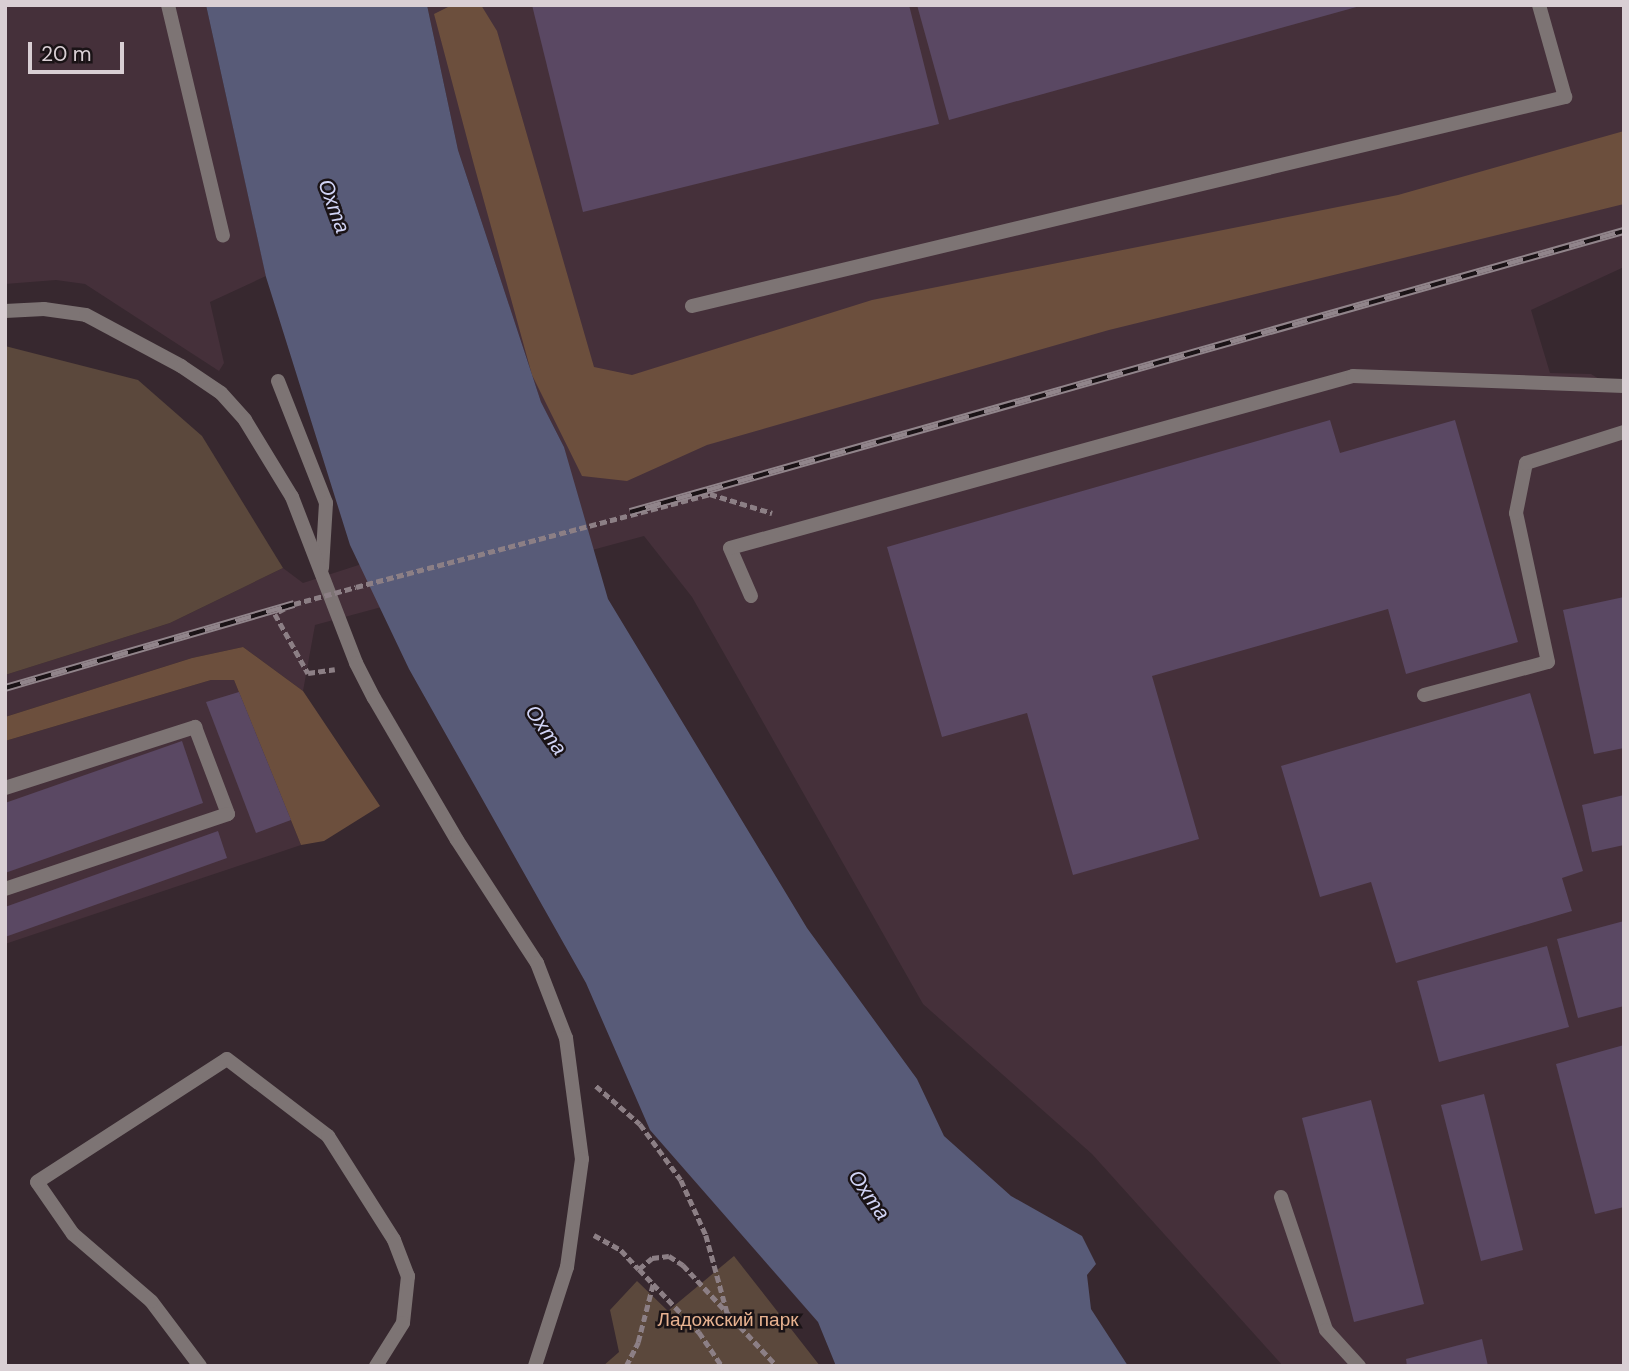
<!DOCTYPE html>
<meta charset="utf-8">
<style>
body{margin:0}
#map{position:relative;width:1629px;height:1371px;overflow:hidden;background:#37282f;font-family:"DM Sans",sans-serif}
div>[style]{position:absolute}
.built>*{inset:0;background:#45303a}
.green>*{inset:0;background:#5b483c}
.forest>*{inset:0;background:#6c4f3d}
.water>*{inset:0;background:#585b78}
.building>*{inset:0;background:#5a4863}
.path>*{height:4.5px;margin-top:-2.25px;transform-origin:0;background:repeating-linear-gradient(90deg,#8c7f85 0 7px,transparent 0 10.5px)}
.service>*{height:14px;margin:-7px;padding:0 7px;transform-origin:7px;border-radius:7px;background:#7d7474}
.minor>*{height:14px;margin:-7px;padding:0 7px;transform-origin:7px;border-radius:7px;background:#7d7474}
.rail>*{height:8px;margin-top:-4px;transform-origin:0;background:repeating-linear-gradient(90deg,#1a1316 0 16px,#91858b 0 32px);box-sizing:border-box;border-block:2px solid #91858b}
.path-bridge>*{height:4.5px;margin-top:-2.25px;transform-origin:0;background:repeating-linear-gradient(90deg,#8c7f85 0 7px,transparent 0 10.5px)}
span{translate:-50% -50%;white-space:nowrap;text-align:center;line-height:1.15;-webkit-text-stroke:5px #1a1316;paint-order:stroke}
.park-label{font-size:19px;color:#e8b290}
.water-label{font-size:21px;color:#d1d4f6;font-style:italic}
.frame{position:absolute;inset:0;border:7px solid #d9cfd4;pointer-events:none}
.scale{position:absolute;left:28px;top:42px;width:96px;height:32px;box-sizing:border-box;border:4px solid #d9cfd4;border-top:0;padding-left:9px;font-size:21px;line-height:24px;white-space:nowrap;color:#d9cfd4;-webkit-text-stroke:5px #1a1316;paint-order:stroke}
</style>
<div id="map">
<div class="built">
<i style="clip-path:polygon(5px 5px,206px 5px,266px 276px,210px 302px,224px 363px,219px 371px,85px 284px,56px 280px,5px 284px)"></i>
<i style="clip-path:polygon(427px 5px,1624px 5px,1624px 267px,1531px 310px,1550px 373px,1591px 374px,1624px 394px,1624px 1366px,1283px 1366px,1092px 1154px,923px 1004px,692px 597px,644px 536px,315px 625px,303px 691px,243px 647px,192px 658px,5px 717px,5px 675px,170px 623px,283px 568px,303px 583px,569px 497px,564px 447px,541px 402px,458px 150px)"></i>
<i style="clip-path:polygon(211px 680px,234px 680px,301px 845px,5px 944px,5px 741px)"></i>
</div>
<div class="green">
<i style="clip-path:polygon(5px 346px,138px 380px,202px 436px,283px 568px,170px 623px,5px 675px)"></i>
<i style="clip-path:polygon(734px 1256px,820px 1366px,603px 1366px,619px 1352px,610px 1310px,637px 1281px,668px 1311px)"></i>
</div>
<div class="forest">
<i style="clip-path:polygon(452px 5px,481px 5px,497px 31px,594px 367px,632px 375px,872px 300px,1398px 195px,1624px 131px,1624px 204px,1109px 330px,707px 445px,627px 481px,582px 476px,532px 375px,474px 165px,434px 14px)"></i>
<i style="clip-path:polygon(243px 647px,303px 691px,380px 806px,324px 841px,301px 845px,234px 680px,211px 680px,5px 741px,5px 717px,192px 658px)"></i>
</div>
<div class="water">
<i style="clip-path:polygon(206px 5px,427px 5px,458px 150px,541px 402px,564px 447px,608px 599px,807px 928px,917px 1079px,944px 1136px,1011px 1196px,1082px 1236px,1096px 1264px,1087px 1275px,1091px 1309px,1128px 1366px,836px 1366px,818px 1322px,650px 1130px,586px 983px,409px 669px,350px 545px,266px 277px)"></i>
</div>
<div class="building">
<i style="clip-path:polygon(532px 5px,909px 5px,939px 124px,583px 212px)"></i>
<i style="clip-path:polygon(917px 5px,1359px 5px,1360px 6px,949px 120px)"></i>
<i style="clip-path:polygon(1330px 420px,1340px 453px,1455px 420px,1518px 642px,1406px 674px,1388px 609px,1152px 676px,1199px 839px,1073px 875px,1027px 713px,942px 737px,887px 547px)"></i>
<i style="clip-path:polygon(1624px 597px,1624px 748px,1594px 754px,1563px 610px)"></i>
<i style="clip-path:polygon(239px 692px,291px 820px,256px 833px,206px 702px)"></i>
<i style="clip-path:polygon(1530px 693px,1583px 871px,1562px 878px,1572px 911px,1396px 963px,1371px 882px,1320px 897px,1281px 766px)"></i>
<i style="clip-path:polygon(182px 741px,203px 803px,5px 873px,5px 803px)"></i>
<i style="clip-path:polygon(1624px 795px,1624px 845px,1592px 852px,1582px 805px)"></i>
<i style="clip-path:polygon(218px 831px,227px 858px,5px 937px,5px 907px)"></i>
<i style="clip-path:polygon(1624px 921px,1624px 1006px,1578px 1018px,1557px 939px)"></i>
<i style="clip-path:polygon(1547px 946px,1569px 1027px,1439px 1062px,1417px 981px)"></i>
<i style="clip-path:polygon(1624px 1045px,1624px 1207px,1595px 1214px,1556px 1064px)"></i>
<i style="clip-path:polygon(1484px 1094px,1523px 1250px,1481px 1261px,1441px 1105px)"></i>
<i style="clip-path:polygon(1371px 1100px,1424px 1304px,1354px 1322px,1302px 1118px)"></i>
<i style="clip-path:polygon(1482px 1339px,1488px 1366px,1407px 1366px,1406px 1359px)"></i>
</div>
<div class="path">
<i style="left:356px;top:587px;width:366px;rotate:-14.7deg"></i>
<i style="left:710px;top:494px;width:65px;rotate:17deg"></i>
<i style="left:294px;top:604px;width:21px;rotate:152deg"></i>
<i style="left:275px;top:614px;width:68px;rotate:60.8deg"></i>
<i style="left:308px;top:673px;width:27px;rotate:-8deg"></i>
<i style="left:596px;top:1086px;width:58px;rotate:40.8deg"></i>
<i style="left:640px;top:1124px;width:69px;rotate:53.8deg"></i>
<i style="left:681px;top:1180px;width:60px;rotate:65.6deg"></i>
<i style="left:706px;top:1235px;width:80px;rotate:74.7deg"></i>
<i style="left:594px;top:1235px;width:31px;rotate:29deg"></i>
<i style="left:621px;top:1250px;width:26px;rotate:47deg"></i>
<i style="left:639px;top:1269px;width:17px;rotate:-40deg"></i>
<i style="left:652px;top:1258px;width:17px;rotate:-7deg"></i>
<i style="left:669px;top:1256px;width:17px;rotate:33deg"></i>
<i style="left:683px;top:1265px;width:138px;rotate:47.1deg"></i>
<i style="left:639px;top:1269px;width:87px;rotate:46.4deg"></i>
<i style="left:699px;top:1332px;width:41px;rotate:55.9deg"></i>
<i style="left:626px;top:1366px;width:27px;rotate:-63deg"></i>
<i style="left:638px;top:1342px;width:60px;rotate:-75.5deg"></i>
</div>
<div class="service">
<i style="left:168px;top:5px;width:237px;rotate:76.6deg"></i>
<i style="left:692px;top:306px;width:898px;rotate:-13.46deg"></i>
<i style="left:1565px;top:97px;width:96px;rotate:-105.8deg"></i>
<i style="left:278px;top:381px;width:131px;rotate:68.5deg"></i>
<i style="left:326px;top:503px;width:65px;rotate:93.5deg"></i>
<i style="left:751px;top:596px;width:52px;rotate:-113.6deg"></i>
<i style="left:730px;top:548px;width:646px;rotate:-15.43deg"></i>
<i style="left:1353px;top:376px;width:271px;rotate:2.1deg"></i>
<i style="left:1424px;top:695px;width:128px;rotate:-14.9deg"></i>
<i style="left:1548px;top:662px;width:152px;rotate:-102.1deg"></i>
<i style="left:1516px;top:513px;width:51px;rotate:-78.7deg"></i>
<i style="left:1526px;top:463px;width:103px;rotate:-17.6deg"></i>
<i style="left:5px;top:788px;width:200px;rotate:-17.8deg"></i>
<i style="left:195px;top:727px;width:93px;rotate:69.2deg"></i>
<i style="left:228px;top:814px;width:235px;rotate:161.4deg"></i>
<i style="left:1281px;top:1197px;width:140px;rotate:71.3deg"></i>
<i style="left:1326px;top:1330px;width:49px;rotate:47.5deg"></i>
<i style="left:200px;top:1366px;width:81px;rotate:-127deg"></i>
<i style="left:151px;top:1301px;width:103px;rotate:-139.3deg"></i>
<i style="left:73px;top:1234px;width:63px;rotate:-124.7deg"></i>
<i style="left:37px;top:1182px;width:226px;rotate:-32.9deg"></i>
<i style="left:227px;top:1059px;width:127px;rotate:37.3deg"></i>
<i style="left:328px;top:1136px;width:123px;rotate:57.6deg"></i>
<i style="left:394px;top:1240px;width:39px;rotate:69deg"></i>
<i style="left:408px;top:1276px;width:47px;rotate:96.1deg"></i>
<i style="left:403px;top:1323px;width:51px;rotate:122.1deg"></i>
</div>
<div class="minor">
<i style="left:5px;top:311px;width:39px;rotate:-3deg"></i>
<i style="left:44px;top:309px;width:42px;rotate:8.1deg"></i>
<i style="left:86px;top:315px;width:108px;rotate:28.2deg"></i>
<i style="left:181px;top:366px;width:48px;rotate:34deg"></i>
<i style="left:221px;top:393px;width:36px;rotate:48deg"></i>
<i style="left:245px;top:420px;width:90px;rotate:58.6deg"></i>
<i style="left:292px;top:497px;width:178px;rotate:68.9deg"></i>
<i style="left:356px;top:663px;width:39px;rotate:63deg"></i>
<i style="left:374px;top:698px;width:164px;rotate:59.7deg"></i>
<i style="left:457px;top:840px;width:147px;rotate:57deg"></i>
<i style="left:537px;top:963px;width:80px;rotate:68.9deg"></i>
<i style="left:566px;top:1038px;width:122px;rotate:82.5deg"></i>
<i style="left:582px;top:1159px;width:109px;rotate:97.9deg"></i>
<i style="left:567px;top:1267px;width:104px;rotate:107.9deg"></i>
</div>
<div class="rail">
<i style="left:630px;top:512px;width:1033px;rotate:-15.79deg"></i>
<i style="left:5px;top:688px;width:301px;rotate:-16.2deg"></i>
</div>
<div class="path-bridge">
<i style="left:294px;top:604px;width:64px;rotate:-15.3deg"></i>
</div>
<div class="park-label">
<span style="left:728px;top:1320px">Ладожский парк</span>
</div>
<div class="water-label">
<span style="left:334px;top:206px;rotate:70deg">Охта</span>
<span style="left:546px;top:730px;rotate:55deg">Охта</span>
<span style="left:869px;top:1195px;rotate:55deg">Охта</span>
</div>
<div class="frame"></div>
<div class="scale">20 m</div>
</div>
